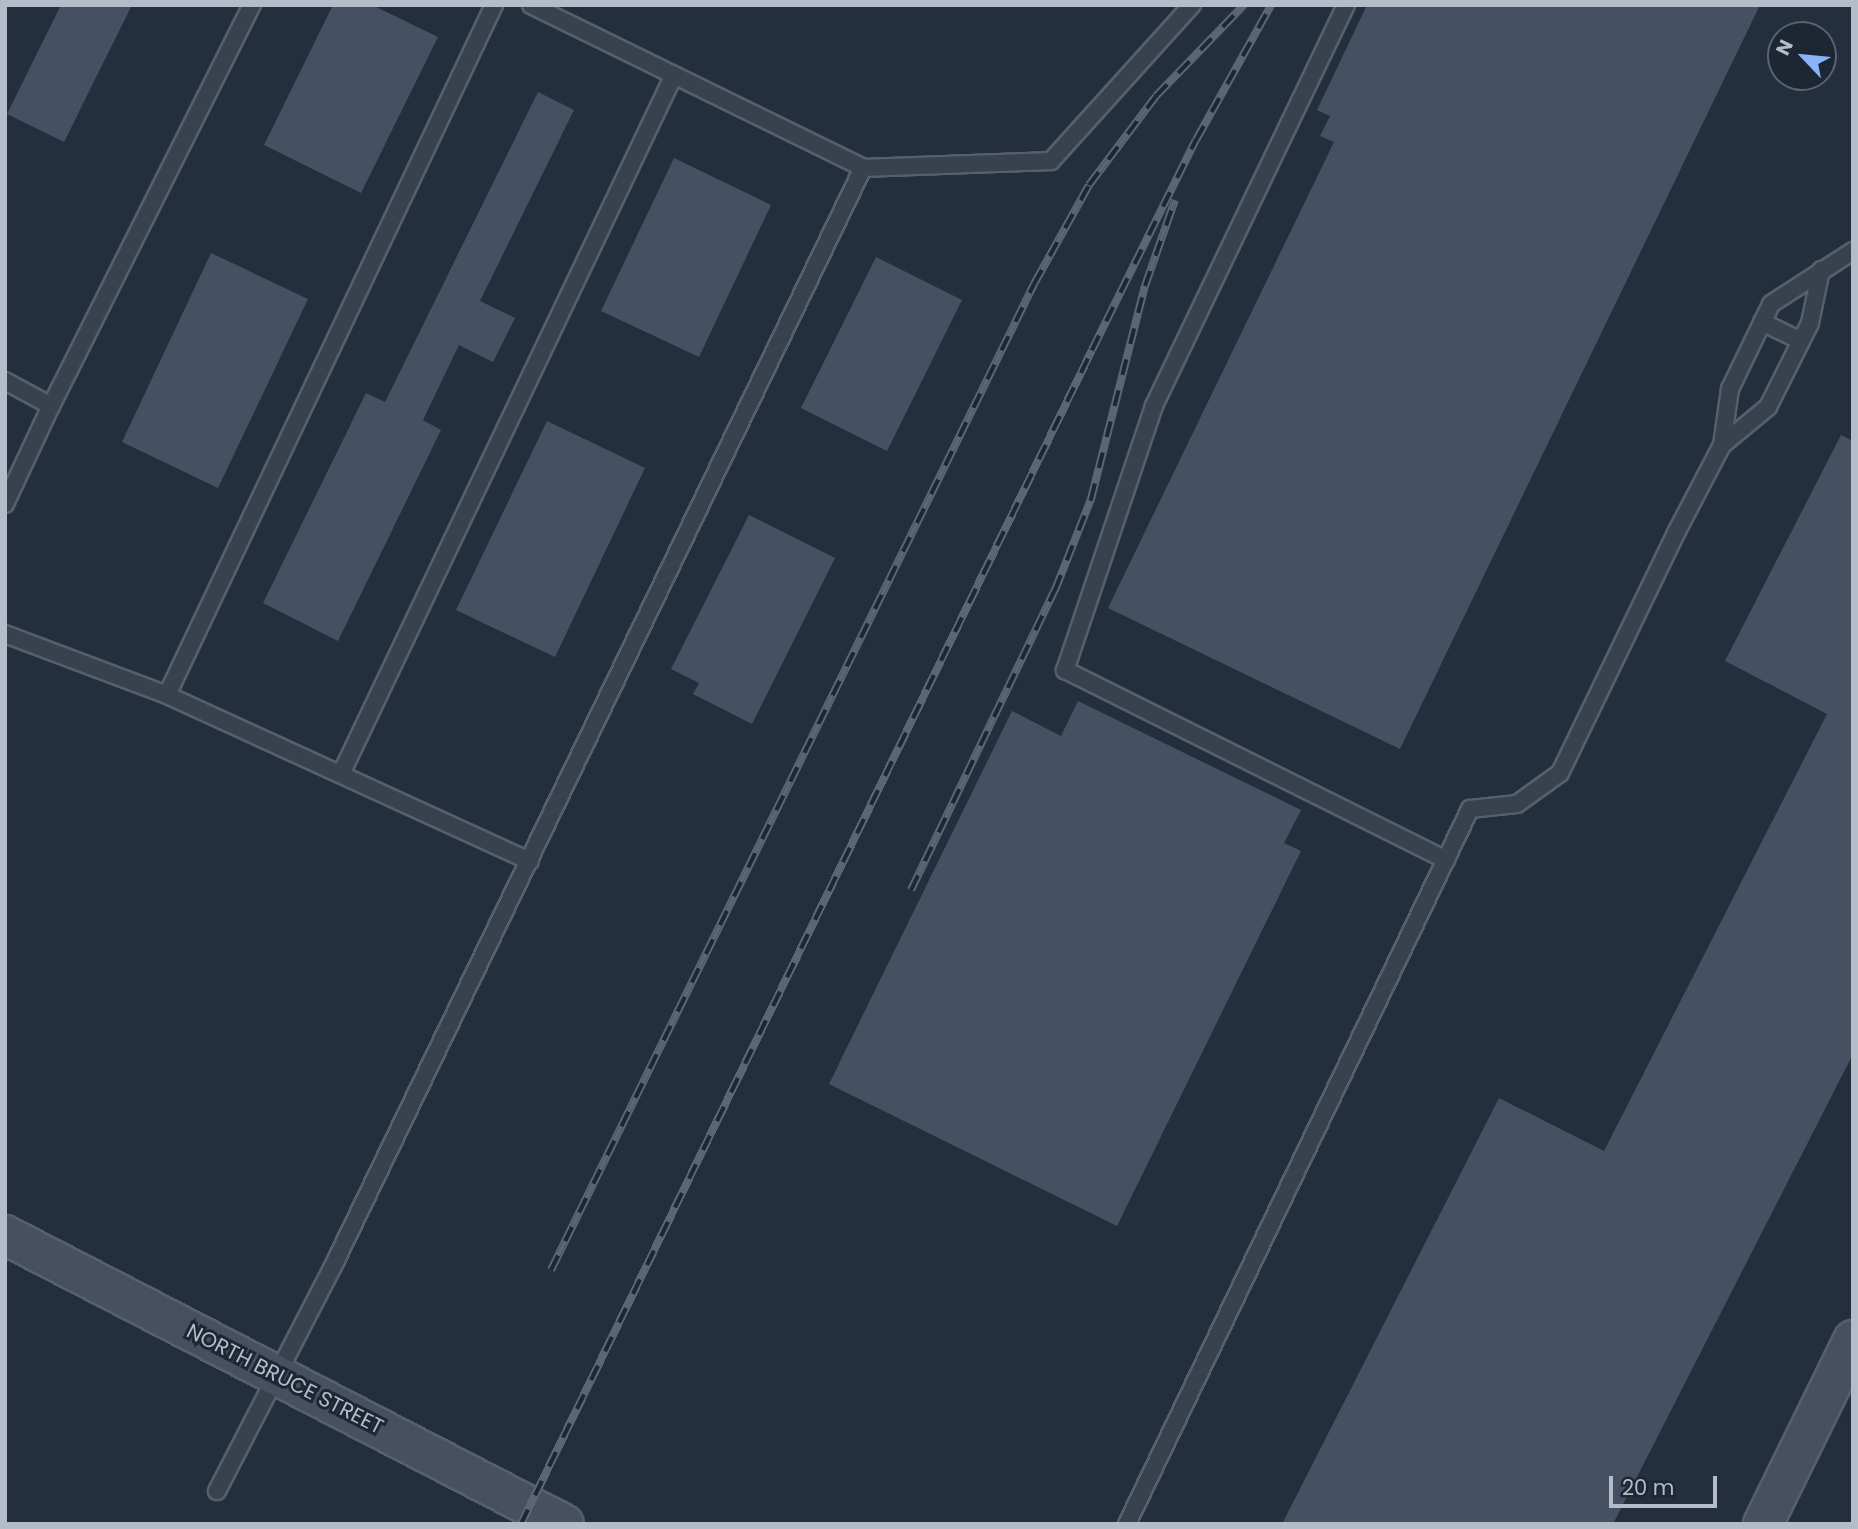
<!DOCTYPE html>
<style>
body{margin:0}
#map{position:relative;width:1858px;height:1529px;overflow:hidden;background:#242f3e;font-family:Poppins,sans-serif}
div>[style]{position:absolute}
.building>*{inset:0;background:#455162}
.roads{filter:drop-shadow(2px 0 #565f6c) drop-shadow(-2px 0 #565f6c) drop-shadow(0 2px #565f6c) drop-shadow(0 -2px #565f6c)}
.lane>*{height:16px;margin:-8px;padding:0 8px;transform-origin:8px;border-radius:8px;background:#38414e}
.secondary>*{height:38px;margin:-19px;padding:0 19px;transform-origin:19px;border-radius:19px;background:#465061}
.rail>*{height:8px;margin-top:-4px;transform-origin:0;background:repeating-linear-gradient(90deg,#1d2633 0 16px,#5a6575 0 32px);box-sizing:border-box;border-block:2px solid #5a6575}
span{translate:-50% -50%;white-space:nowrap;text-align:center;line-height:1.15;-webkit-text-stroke:6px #1d2633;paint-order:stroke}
.street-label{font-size:21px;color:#b4bcc9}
.frame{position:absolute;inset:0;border:7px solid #b4bcc9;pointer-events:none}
.north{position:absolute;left:1767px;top:21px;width:70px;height:70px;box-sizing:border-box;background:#1d2633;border:2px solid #59626f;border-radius:50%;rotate:296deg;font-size:19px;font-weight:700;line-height:28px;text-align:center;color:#b4bcc9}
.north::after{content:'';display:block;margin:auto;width:24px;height:32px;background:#8ab4f8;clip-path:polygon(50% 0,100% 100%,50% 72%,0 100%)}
.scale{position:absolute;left:1609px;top:1476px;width:108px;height:32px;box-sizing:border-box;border:4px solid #b4bcc9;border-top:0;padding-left:9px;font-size:21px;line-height:24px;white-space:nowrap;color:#b4bcc9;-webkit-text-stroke:5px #1d2633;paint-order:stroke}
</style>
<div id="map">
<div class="building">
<i style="clip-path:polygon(61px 5px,132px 5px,64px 142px,7px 114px)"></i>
<i style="clip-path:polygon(333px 5px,372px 5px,438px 37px,361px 193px,264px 145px)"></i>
<i style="clip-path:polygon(1367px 5px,1760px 5px,1400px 749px,1108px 608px,1334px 142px,1320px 136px,1330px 116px,1317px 110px)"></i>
<i style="clip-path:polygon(538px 92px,574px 110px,480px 301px,515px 318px,493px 362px,459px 345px,423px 420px,441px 430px,338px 641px,263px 603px,366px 393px,385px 402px)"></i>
<i style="clip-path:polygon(674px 158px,771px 205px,699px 357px,601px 311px)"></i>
<i style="clip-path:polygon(211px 253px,308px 299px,218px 488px,122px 442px)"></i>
<i style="clip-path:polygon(876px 257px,962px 300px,887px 451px,801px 408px)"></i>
<i style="clip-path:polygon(547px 421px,645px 468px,555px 657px,456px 610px)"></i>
<i style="clip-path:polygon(1841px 435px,1853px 441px,1853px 1054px,1613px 1524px,1282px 1524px,1499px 1098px,1604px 1151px,1827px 714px,1725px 661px)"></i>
<i style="clip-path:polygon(749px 515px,835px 558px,752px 724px,693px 694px,699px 683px,671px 669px)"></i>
<i style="clip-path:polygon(1078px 701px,1301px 810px,1284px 843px,1301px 851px,1117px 1226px,829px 1084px,1012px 711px,1061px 736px)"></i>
</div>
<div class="roads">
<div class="lane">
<i style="left:531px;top:5px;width:370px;rotate:26.1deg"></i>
<i style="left:863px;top:168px;width:188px;rotate:-2.1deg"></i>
<i style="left:1051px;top:161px;width:210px;rotate:-47.9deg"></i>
<i style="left:1346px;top:5px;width:445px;rotate:115.6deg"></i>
<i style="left:1154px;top:406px;width:279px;rotate:108.6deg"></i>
<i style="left:1065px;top:670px;width:426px;rotate:26.5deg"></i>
<i style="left:1762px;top:322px;width:43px;rotate:26deg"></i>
<i style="left:5px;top:381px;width:52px;rotate:28.5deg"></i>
<i style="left:1722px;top:445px;width:60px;rotate:-39.6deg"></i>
<i style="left:1768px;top:407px;width:94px;rotate:-63.4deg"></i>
<i style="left:1810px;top:323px;width:54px;rotate:-78.3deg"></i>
<i style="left:5px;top:504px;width:108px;rotate:-64.9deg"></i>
<i style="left:51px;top:406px;width:449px;rotate:-63.4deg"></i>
<i style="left:5px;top:634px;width:173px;rotate:20.6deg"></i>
<i style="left:167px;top:695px;width:399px;rotate:24.6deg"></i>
<i style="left:167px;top:695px;width:764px;rotate:-64.64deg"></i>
<i style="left:341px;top:774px;width:774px;rotate:-64.53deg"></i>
<i style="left:217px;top:1491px;width:260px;rotate:-62.7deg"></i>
<i style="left:336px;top:1260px;width:1213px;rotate:-64.24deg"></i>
<i style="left:1127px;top:1524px;width:793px;rotate:-64.37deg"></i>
<i style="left:1470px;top:809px;width:47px;rotate:-6.1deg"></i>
<i style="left:1517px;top:804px;width:53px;rotate:-35.8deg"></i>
<i style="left:1560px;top:773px;width:267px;rotate:-64.2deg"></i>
<i style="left:1676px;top:533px;width:99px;rotate:-62.4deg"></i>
<i style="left:1722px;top:445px;width:57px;rotate:-81.9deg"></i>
<i style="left:1730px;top:389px;width:94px;rotate:-64.2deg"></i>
<i style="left:1771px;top:304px;width:98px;rotate:-32.9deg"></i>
</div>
<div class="secondary">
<i style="left:5px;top:1235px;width:629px;rotate:27.34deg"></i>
<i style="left:1763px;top:1524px;width:205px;rotate:-63.9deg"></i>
</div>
</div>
<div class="rail">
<i style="left:911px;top:890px;width:333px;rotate:-64.4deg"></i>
<i style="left:1055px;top:590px;width:98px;rotate:-68.4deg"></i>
<i style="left:1091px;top:499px;width:220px;rotate:-75.8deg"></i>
<i style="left:1145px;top:286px;width:91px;rotate:-70.8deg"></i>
<i style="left:551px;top:1270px;width:1098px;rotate:-63.9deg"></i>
<i style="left:1034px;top:284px;width:113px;rotate:-60.9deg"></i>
<i style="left:1089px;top:185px;width:111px;rotate:-53deg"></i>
<i style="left:1156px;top:96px;width:127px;rotate:-46deg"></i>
<i style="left:521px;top:1524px;width:1305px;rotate:-64.06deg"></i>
<i style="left:1092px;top:350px;width:234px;rotate:-63.7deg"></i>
<i style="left:1196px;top:140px;width:154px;rotate:-60.9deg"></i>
</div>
<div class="street-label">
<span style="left:285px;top:1379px;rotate:27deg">NORTH BRUCE STREET</span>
</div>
<div class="frame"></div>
<div class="north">N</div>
<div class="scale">20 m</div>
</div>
